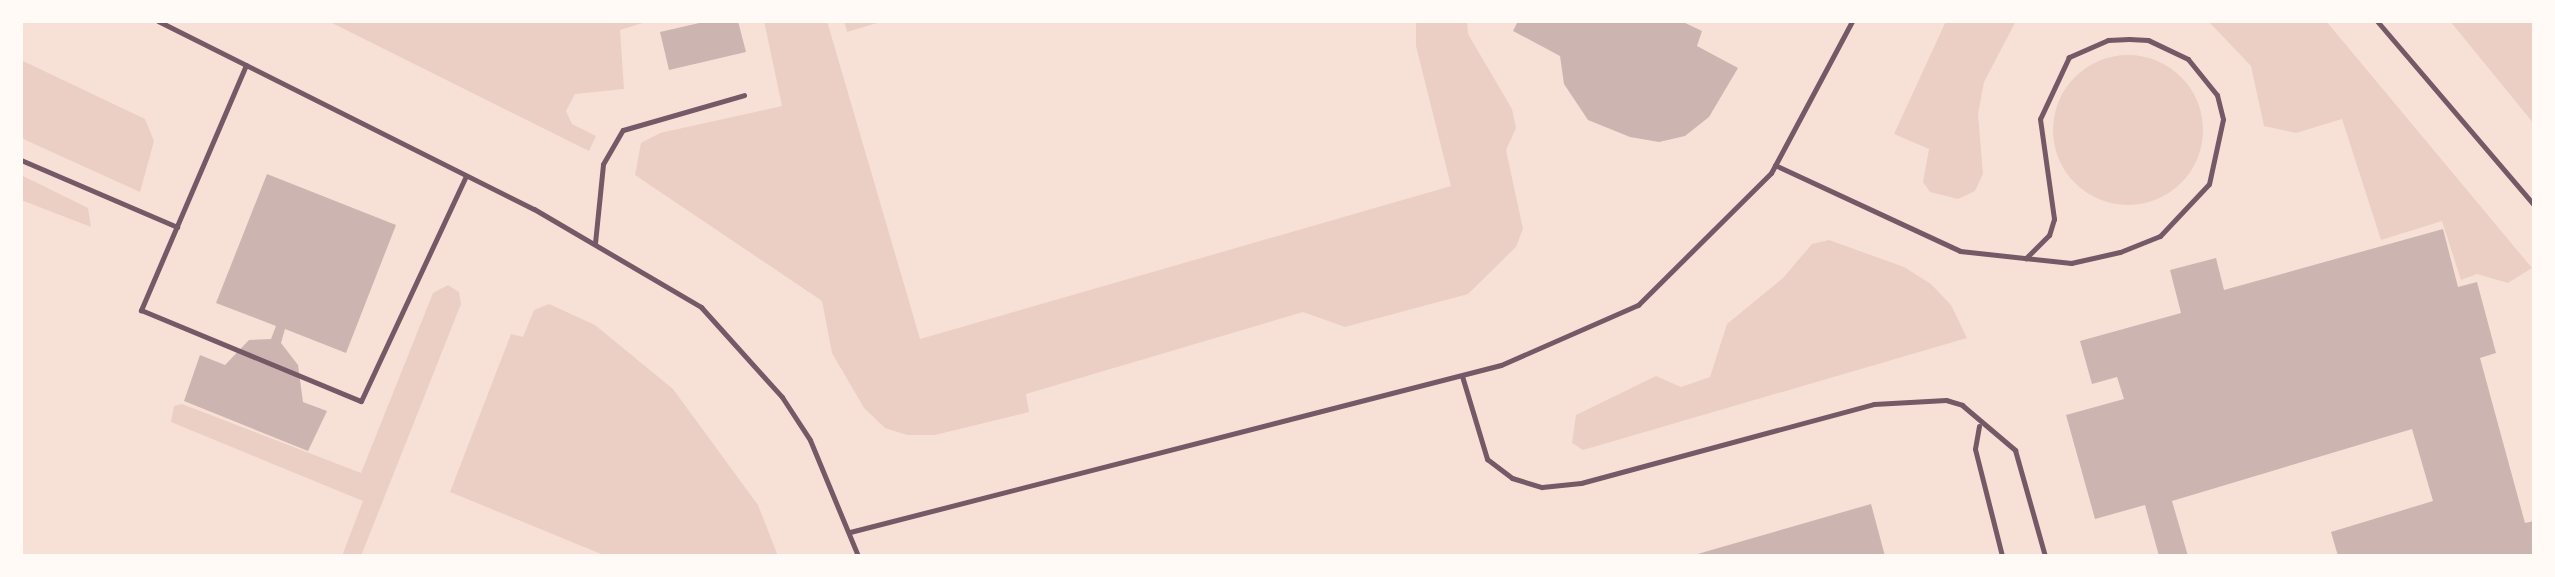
<!DOCTYPE html>
<style>
body{margin:0}
#map{position:relative;width:2555px;height:577px;overflow:hidden;background:#f7e1d7;font-family:Inter,sans-serif}
div>[style]{position:absolute}
.green>*{inset:0;background:#ebcfc5}
.round{border-radius:50%}
.building>*{inset:0;background:#ccb4b1}
.service>*{height:5px;margin:-2.5px;padding:0 2.5px;transform-origin:2.5px;border-radius:2.5px;background:#755966}
span{translate:-50% -50%;white-space:nowrap;text-align:center;line-height:1.15;-webkit-text-stroke:7px #fffaf5;paint-order:stroke}
.frame{position:absolute;inset:0;border:23px solid #fffaf5;pointer-events:none}
</style>
<div id="map">
<div class="green">
<i style="clip-path:polygon(328px 21px,649px 21px,620px 30px,624px 89px,575px 94px,566px 111px,572px 124px,596px 136px,589px 151px)"></i>
<i style="clip-path:polygon(764px 21px,827px 21px,920px 339px,1451px 186px,1416px 46px,1416px 21px,1467px 21px,1468px 34px,1512px 109px,1516px 128px,1506px 150px,1523px 229px,1516px 247px,1468px 294px,1345px 327px,1303px 312px,1026px 394px,1029px 412px,935px 435px,907px 435px,885px 428px,864px 408px,832px 353px,822px 301px,635px 175px,641px 143px,660px 133px,782px 106px)"></i>
<i style="clip-path:polygon(844px 21px,884px 21px,847px 32px)"></i>
<i style="clip-path:polygon(1946px 21px,2016px 21px,1984px 82px,1978px 114px,1983px 174px,1975px 191px,1958px 199px,1930px 192px,1923px 182px,1929px 149px,1894px 134px)"></i>
<i style="clip-path:polygon(2208px 21px,2326px 21px,2532px 268px,2508px 283px,2477px 274px,2461px 280px,2442px 221px,2381px 240px,2342px 119px,2296px 133px,2264px 126px,2251px 66px)"></i>
<i style="clip-path:polygon(2450px 21px,2534px 21px,2534px 124px)"></i>
<i class="round" style="left:2053px;top:55px;width:150px;height:150px"></i>
<i style="clip-path:polygon(21px 60px,145px 119px,154px 141px,140px 192px,21px 138px)"></i>
<i style="clip-path:polygon(21px 175px,88px 208px,91px 227px,21px 200px)"></i>
<i style="clip-path:polygon(1829px 240px,1904px 267px,1931px 284px,1951px 305px,1967px 338px,1583px 450px,1572px 443px,1576px 415px,1656px 376px,1681px 387px,1710px 377px,1727px 324px,1783px 278px,1812px 244px)"></i>
<i style="clip-path:polygon(448px 285px,459px 292px,461px 304px,361px 556px,342px 556px,363px 501px,171px 422px,174px 406px,182px 404px,361px 473px,433px 293px)"></i>
<i style="clip-path:polygon(549px 304px,595px 325px,673px 389px,758px 505px,778px 556px,606px 556px,450px 492px,511px 334px,523px 337px,534px 310px)"></i>
</div>
<div class="building">
<i style="clip-path:polygon(708px 21px,738px 21px,746px 52px,669px 70px,660px 32px)"></i>
<i style="clip-path:polygon(1518px 21px,1681px 21px,1702px 31px,1697px 46px,1738px 68px,1709px 117px,1685px 136px,1659px 142px,1630px 137px,1588px 120px,1564px 84px,1560px 56px,1513px 31px)"></i>
<i style="clip-path:polygon(267px 174px,396px 225px,346px 353px,285px 329px,281px 343px,298px 365px,303px 402px,327px 411px,308px 451px,184px 401px,200px 355px,225px 365px,249px 340px,271px 339px,276px 326px,216px 303px)"></i>
<i style="clip-path:polygon(2443px 229px,2458px 287px,2477px 282px,2496px 353px,2480px 358px,2525px 523px,2534px 521px,2534px 556px,2338px 556px,2331px 532px,2433px 501px,2412px 429px,2172px 501px,2188px 556px,2159px 556px,2145px 505px,2095px 519px,2066px 415px,2124px 399px,2117px 377px,2092px 384px,2080px 341px,2181px 313px,2170px 270px,2216px 258px,2224px 290px)"></i>
<i style="clip-path:polygon(1871px 504px,1885px 556px,1694px 556px,1694px 555px)"></i>
</div>
<div class="service">
<i style="left:158px;top:21px;width:420px;rotate:26.6deg"></i>
<i style="left:534px;top:209px;width:194px;rotate:30.4deg"></i>
<i style="left:701px;top:307px;width:121px;rotate:48deg"></i>
<i style="left:782px;top:397px;width:51px;rotate:56.9deg"></i>
<i style="left:810px;top:440px;width:126px;rotate:67.5deg"></i>
<i style="left:2377px;top:21px;width:242px;rotate:49.5deg"></i>
<i style="left:246px;top:65px;width:267px;rotate:113.2deg"></i>
<i style="left:141px;top:310px;width:238px;rotate:22.5deg"></i>
<i style="left:361px;top:401px;width:248px;rotate:-65deg"></i>
<i style="left:21px;top:160px;width:170px;rotate:23.2deg"></i>
<i style="left:1775px;top:165px;width:204px;rotate:24.9deg"></i>
<i style="left:1960px;top:251px;width:112px;rotate:6.2deg"></i>
<i style="left:2071px;top:263px;width:50px;rotate:-12.7deg"></i>
<i style="left:2120px;top:252px;width:43px;rotate:-21.8deg"></i>
<i style="left:2160px;top:236px;width:71px;rotate:-46.7deg"></i>
<i style="left:2209px;top:184px;width:66px;rotate:-77.8deg"></i>
<i style="left:2223px;top:119px;width:25px;rotate:-104deg"></i>
<i style="left:2217px;top:95px;width:46px;rotate:-128.9deg"></i>
<i style="left:2188px;top:59px;width:44px;rotate:-154.6deg"></i>
<i style="left:2148px;top:40px;width:19px;rotate:-177deg"></i>
<i style="left:2129px;top:39px;width:21px;rotate:177deg"></i>
<i style="left:2108px;top:40px;width:43px;rotate:156.4deg"></i>
<i style="left:2069px;top:57px;width:68px;rotate:115.1deg"></i>
<i style="left:2040px;top:119px;width:101px;rotate:82deg"></i>
<i style="left:2054px;top:219px;width:17px;rotate:107deg"></i>
<i style="left:2049px;top:235px;width:33px;rotate:135deg"></i>
<i style="left:595px;top:243px;width:79px;rotate:-84.2deg"></i>
<i style="left:603px;top:164px;width:39px;rotate:-60deg"></i>
<i style="left:623px;top:130px;width:126px;rotate:-16.1deg"></i>
<i style="left:1462px;top:376px;width:87px;rotate:73.2deg"></i>
<i style="left:1487px;top:459px;width:31px;rotate:37deg"></i>
<i style="left:1512px;top:478px;width:31px;rotate:17deg"></i>
<i style="left:1542px;top:487px;width:39px;rotate:-6deg"></i>
<i style="left:1581px;top:483px;width:303px;rotate:-15.1deg"></i>
<i style="left:1874px;top:404px;width:72px;rotate:-3.2deg"></i>
<i style="left:1946px;top:400px;width:17px;rotate:17deg"></i>
<i style="left:1962px;top:405px;width:70px;rotate:40.3deg"></i>
<i style="left:2015px;top:450px;width:110px;rotate:74.2deg"></i>
<i style="left:1979px;top:426px;width:23px;rotate:100deg"></i>
<i style="left:1975px;top:449px;width:110px;rotate:75.8deg"></i>
<i style="left:850px;top:532px;width:672px;rotate:-14.39deg"></i>
<i style="left:1501px;top:365px;width:150px;rotate:-23.7deg"></i>
<i style="left:1638px;top:305px;width:187px;rotate:-44.8deg"></i>
<i style="left:1771px;top:173px;width:172px;rotate:-61.9deg"></i>
</div>
<div class="frame"></div>
</div>
